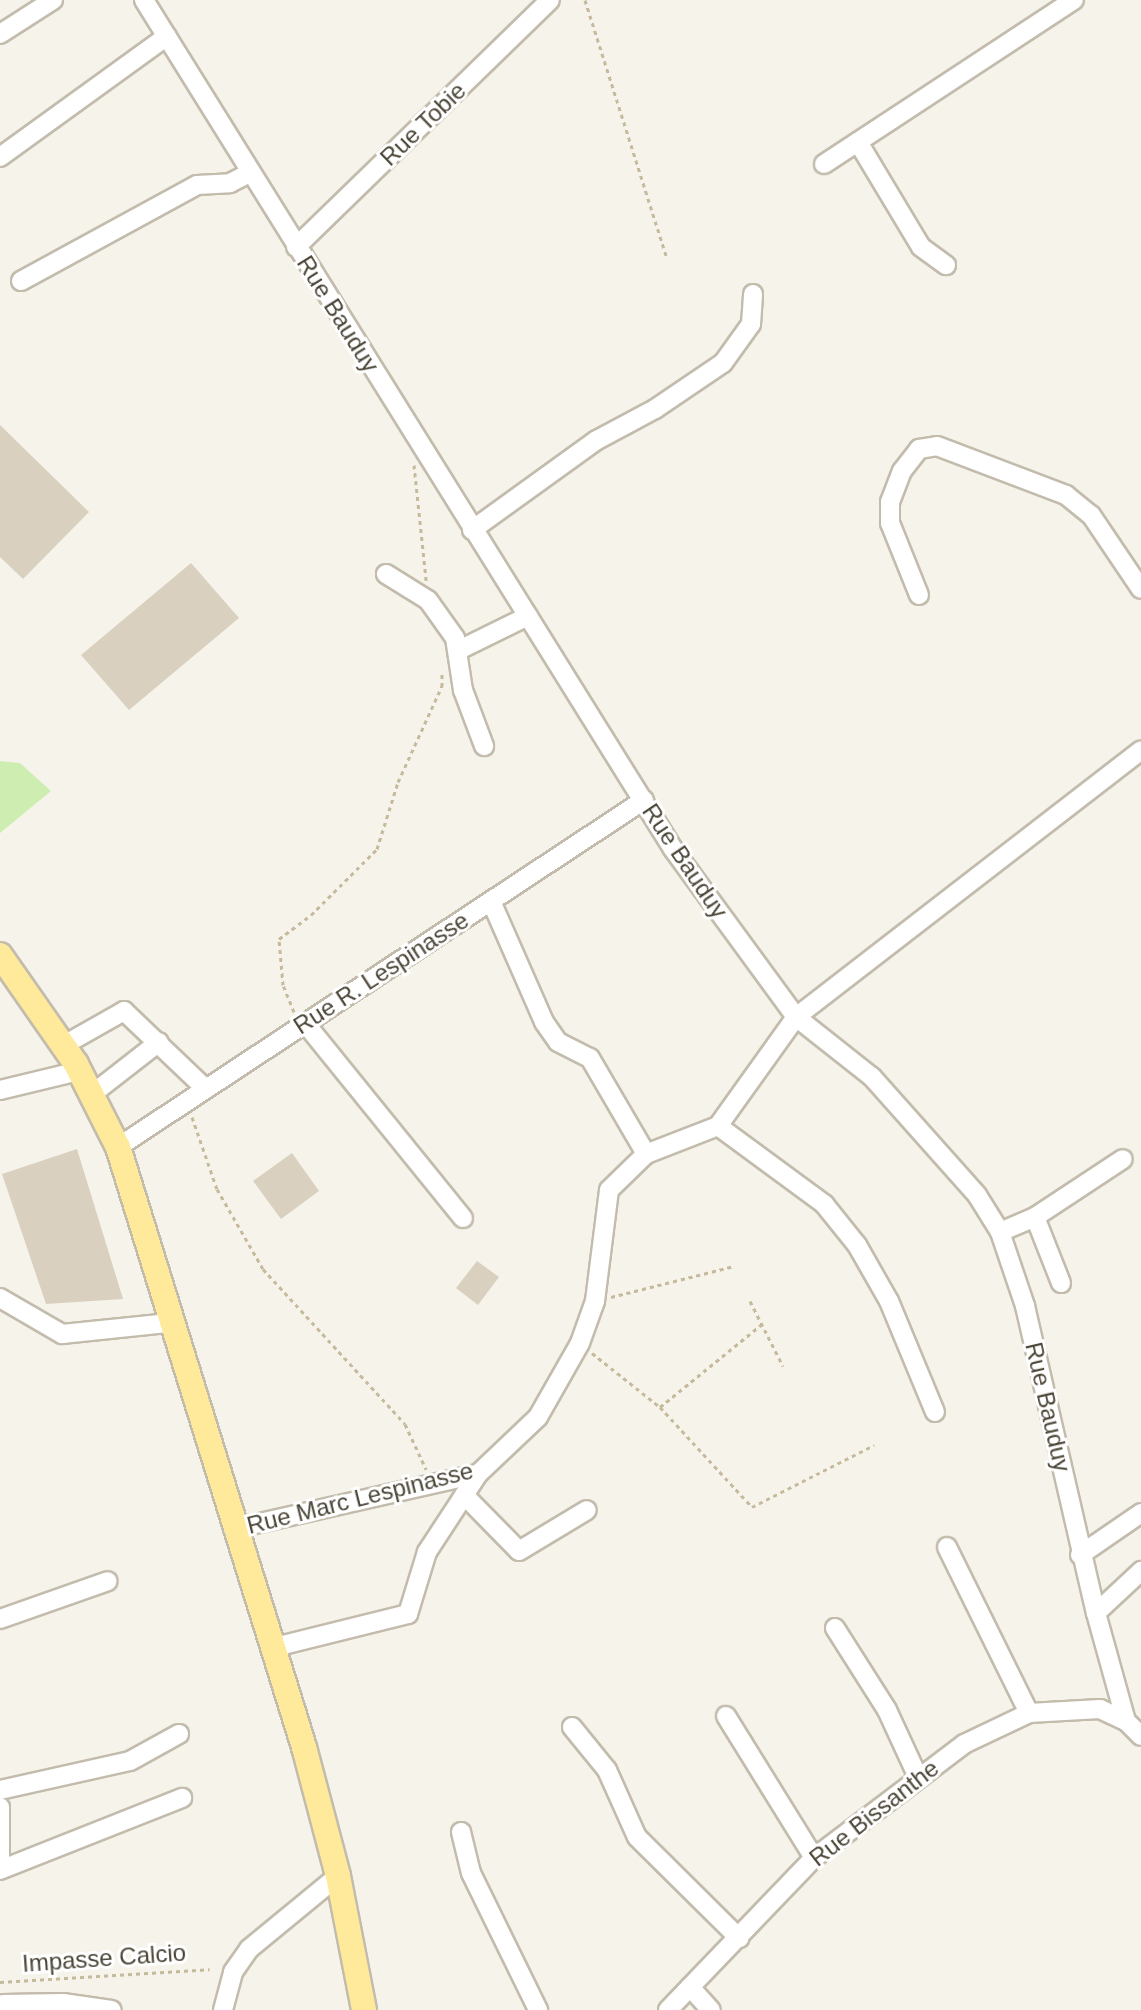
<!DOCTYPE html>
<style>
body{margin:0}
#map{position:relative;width:1141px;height:2010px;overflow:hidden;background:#f6f3eb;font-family:Arial,sans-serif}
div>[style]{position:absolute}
.green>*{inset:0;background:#ceedb1}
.building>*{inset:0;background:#d9d0bf}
.path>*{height:3px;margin-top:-1.5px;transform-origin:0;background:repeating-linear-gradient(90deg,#c6ba9c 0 4px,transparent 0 8px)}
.roads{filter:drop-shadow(2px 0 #c3bcac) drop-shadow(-2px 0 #c3bcac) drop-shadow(0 2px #c3bcac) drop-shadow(0 -2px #c3bcac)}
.minor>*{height:18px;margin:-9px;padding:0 9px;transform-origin:9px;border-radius:9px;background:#fff}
.major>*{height:24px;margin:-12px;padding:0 12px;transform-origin:12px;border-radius:12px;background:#ffe99b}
span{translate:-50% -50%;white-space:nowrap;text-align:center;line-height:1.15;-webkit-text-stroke:6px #fff;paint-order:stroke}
.street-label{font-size:24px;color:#4b4537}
</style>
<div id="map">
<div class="green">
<i style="clip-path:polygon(0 761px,20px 763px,51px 791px,0 833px)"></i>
</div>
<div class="building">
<i style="clip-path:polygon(0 425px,89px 512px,23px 579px,0 557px)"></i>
<i style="clip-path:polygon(191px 563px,239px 618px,129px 710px,81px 655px)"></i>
<i style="clip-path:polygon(77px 1149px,123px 1299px,46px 1304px,2px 1174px)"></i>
<i style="clip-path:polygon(292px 1153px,319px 1191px,281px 1219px,253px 1181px)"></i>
<i style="clip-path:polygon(477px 1261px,499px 1277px,478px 1305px,456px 1288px)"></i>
</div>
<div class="path">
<i style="left:585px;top:0;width:269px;rotate:72.4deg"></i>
<i style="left:414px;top:465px;width:116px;rotate:84deg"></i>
<i style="left:294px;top:1012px;width:29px;rotate:-112deg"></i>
<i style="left:283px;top:985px;width:46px;rotate:-95deg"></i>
<i style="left:279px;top:939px;width:40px;rotate:-37deg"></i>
<i style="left:311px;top:915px;width:93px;rotate:-45deg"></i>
<i style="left:377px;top:849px;width:70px;rotate:-72.6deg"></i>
<i style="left:398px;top:782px;width:106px;rotate:-65.4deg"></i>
<i style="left:442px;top:686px;width:12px;rotate:-90deg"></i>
<i style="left:192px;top:1117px;width:76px;rotate:70.9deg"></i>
<i style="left:217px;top:1189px;width:92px;rotate:60.1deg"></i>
<i style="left:263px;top:1269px;width:210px;rotate:47.5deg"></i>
<i style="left:405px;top:1424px;width:50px;rotate:65deg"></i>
<i style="left:611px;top:1297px;width:127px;rotate:-14.1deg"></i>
<i style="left:750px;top:1301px;width:73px;rotate:63.1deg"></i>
<i style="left:592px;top:1353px;width:87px;rotate:38.5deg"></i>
<i style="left:660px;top:1407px;width:136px;rotate:47.4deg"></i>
<i style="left:752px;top:1507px;width:137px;rotate:-26.9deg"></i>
<i style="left:660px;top:1407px;width:132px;rotate:-39.1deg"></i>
<i style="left:0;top:1982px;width:210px;rotate:-3.5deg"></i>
</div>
<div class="roads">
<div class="minor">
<i style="left:144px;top:0;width:1000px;rotate:58.07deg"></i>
<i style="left:673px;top:849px;width:208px;rotate:53.8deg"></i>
<i style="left:796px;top:1017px;width:97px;rotate:38.3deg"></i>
<i style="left:872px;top:1077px;width:158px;rotate:48.3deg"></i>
<i style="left:977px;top:1195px;width:44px;rotate:58.1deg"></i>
<i style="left:1000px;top:1232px;width:78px;rotate:71.3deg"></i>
<i style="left:1025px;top:1306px;width:315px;rotate:77deg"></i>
<i style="left:1096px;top:1613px;width:112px;rotate:74.5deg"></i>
<i style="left:1126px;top:1721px;width:21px;rotate:45deg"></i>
<i style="left:0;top:34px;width:63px;rotate:-32.7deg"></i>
<i style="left:858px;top:142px;width:122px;rotate:59deg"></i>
<i style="left:921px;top:247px;width:31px;rotate:36deg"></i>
<i style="left:0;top:157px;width:206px;rotate:-35.9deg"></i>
<i style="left:824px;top:164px;width:299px;rotate:-33.3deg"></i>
<i style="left:296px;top:247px;width:354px;rotate:-44.2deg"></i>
<i style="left:21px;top:281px;width:200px;rotate:-28.6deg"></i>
<i style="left:197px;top:185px;width:33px;rotate:-3deg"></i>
<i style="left:230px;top:183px;width:22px;rotate:-27deg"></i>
<i style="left:472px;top:530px;width:154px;rotate:-35.8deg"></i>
<i style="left:597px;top:440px;width:66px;rotate:-28.1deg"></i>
<i style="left:655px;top:409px;width:82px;rotate:-34.1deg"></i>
<i style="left:723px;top:363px;width:48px;rotate:-54.3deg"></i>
<i style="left:751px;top:324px;width:30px;rotate:-86deg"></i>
<i style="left:386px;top:574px;width:49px;rotate:31.8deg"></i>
<i style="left:428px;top:600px;width:47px;rotate:54.6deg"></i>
<i style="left:455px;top:638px;width:53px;rotate:81.3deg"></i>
<i style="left:463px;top:690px;width:60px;rotate:69.4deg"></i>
<i style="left:919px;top:595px;width:78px;rotate:-111.9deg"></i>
<i style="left:890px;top:523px;width:21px;rotate:-90deg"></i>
<i style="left:890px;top:502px;width:33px;rotate:-69deg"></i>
<i style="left:902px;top:471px;width:28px;rotate:-52deg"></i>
<i style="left:919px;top:449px;width:18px;rotate:-9deg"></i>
<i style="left:937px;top:446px;width:138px;rotate:20.8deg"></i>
<i style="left:1066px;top:495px;width:32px;rotate:39deg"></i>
<i style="left:1091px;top:515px;width:89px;rotate:56deg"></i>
<i style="left:459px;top:650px;width:77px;rotate:-26.2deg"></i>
<i style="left:491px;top:901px;width:132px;rotate:66.3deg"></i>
<i style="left:544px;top:1022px;width:24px;rotate:55deg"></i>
<i style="left:558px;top:1042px;width:36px;rotate:27deg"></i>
<i style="left:590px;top:1058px;width:111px;rotate:59.7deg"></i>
<i style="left:305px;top:1023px;width:251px;rotate:51deg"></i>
<i style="left:64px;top:1045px;width:69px;rotate:-29.5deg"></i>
<i style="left:124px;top:1011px;width:113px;rotate:43.6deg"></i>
<i style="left:0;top:1090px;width:81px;rotate:-13.5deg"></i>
<i style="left:91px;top:1095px;width:86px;rotate:-37.9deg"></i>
<i style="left:718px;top:1126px;width:132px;rotate:36.3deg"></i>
<i style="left:824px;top:1204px;width:53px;rotate:51.2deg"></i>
<i style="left:857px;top:1245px;width:64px;rotate:60.3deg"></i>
<i style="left:889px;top:1301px;width:120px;rotate:67.5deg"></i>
<i style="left:118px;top:1147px;width:630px;rotate:-33.41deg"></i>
<i style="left:1035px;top:1217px;width:71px;rotate:68.5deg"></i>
<i style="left:1000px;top:1232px;width:38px;rotate:-23deg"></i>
<i style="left:1035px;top:1217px;width:105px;rotate:-33.4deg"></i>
<i style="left:0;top:1298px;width:72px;rotate:30.1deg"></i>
<i style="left:62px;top:1334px;width:108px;rotate:-5.9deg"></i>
<i style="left:464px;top:1495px;width:78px;rotate:45.5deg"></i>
<i style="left:519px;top:1551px;width:79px;rotate:-31.1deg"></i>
<i style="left:233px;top:1529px;width:251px;rotate:-12.7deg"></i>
<i style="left:478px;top:1474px;width:83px;rotate:-43.5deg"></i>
<i style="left:538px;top:1417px;width:85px;rotate:-60.4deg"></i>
<i style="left:580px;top:1343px;width:45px;rotate:-70.3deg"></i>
<i style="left:595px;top:1301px;width:112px;rotate:-82.8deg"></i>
<i style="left:609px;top:1190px;width:52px;rotate:-44.2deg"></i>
<i style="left:646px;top:1154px;width:77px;rotate:-21.3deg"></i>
<i style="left:718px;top:1126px;width:134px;rotate:-54.4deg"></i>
<i style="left:796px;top:1017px;width:436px;rotate:-37.7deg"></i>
<i style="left:947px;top:1547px;width:185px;rotate:63.7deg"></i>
<i style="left:1080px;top:1555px;width:74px;rotate:-34.5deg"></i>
<i style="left:1096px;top:1613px;width:62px;rotate:-43deg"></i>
<i style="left:0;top:1619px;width:114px;rotate:-19.4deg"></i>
<i style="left:835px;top:1628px;width:97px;rotate:57.6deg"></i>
<i style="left:887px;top:1710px;width:72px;rotate:65.2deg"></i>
<i style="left:275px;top:1647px;width:137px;rotate:-13.9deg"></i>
<i style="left:408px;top:1614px;width:65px;rotate:-73deg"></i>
<i style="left:427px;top:1552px;width:93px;rotate:-56.8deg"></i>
<i style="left:726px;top:1716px;width:167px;rotate:58.2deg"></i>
<i style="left:572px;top:1727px;width:55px;rotate:50.9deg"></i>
<i style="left:607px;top:1770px;width:73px;rotate:65.9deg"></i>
<i style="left:637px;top:1837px;width:144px;rotate:44.7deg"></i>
<i style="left:0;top:1790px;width:133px;rotate:-12.6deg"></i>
<i style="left:130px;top:1761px;width:56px;rotate:-28.9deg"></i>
<i style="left:0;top:1807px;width:58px;rotate:90deg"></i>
<i style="left:461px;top:1832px;width:42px;rotate:76.3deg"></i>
<i style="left:471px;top:1873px;width:153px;rotate:63.9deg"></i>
<i style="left:0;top:1870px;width:196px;rotate:-21.6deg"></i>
<i style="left:690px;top:1987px;width:31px;rotate:48deg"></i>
<i style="left:3px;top:2004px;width:60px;rotate:-1deg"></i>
<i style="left:63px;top:2003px;width:49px;rotate:8.1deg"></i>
<i style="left:223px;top:2010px;width:39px;rotate:-75deg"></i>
<i style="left:233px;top:1972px;width:28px;rotate:-55deg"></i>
<i style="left:249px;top:1949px;width:115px;rotate:-39.4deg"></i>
<i style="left:668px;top:2010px;width:211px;rotate:-46.2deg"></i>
<i style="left:814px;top:1858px;width:188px;rotate:-37.2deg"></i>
<i style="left:964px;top:1744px;width:72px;rotate:-25.5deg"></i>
<i style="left:1029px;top:1713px;width:71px;rotate:-3.2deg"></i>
<i style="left:1100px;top:1709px;width:29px;rotate:25deg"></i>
</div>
<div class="major">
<i style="left:0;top:955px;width:133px;rotate:55.1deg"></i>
<i style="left:76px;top:1064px;width:93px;rotate:63.2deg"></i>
<i style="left:118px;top:1147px;width:628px;rotate:72.78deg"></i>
<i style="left:304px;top:1747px;width:133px;rotate:75.2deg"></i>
<i style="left:338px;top:1876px;width:136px;rotate:79deg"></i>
</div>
</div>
<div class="street-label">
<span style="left:423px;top:124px;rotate:-44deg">Rue Tobie</span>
<span style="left:338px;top:314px;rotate:58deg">Rue Bauduy</span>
<span style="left:685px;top:861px;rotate:56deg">Rue Bauduy</span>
<span style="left:381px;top:973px;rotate:-33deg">Rue R. Lespinasse</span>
<span style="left:1048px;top:1407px;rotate:77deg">Rue Bauduy</span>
<span style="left:360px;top:1498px;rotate:-14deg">Rue Marc Lespinasse</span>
<span style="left:874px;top:1813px;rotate:-38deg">Rue Bissanthe</span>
<span style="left:104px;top:1958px;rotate:-4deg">Impasse Calcio</span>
</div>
</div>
